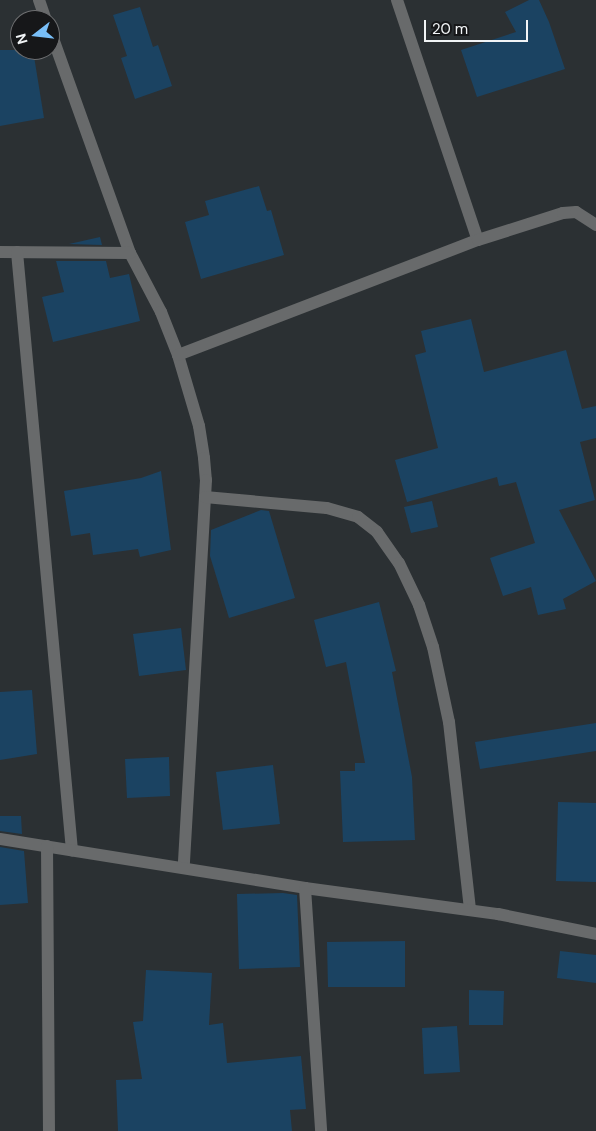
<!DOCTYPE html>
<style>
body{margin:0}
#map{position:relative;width:596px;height:1131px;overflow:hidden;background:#2b3033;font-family:"DM Sans",sans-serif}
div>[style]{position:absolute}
.building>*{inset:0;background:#1b4362}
.minor>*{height:12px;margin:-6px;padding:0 6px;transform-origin:6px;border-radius:6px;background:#686a6b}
span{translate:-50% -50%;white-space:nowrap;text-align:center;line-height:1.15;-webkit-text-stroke:4.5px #161719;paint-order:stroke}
.north{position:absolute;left:10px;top:10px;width:50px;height:50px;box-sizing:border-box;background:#161719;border:1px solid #6e6f71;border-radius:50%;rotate:254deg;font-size:14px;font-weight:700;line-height:20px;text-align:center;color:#f1f4f6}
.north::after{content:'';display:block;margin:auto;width:18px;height:22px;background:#79bff8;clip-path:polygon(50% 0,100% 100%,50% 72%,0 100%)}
.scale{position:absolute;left:424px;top:20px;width:104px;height:22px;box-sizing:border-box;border:2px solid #f1f4f6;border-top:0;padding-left:6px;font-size:15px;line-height:18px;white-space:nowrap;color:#f1f4f6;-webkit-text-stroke:4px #161719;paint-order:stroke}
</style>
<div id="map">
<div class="building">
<i style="clip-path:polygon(529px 0,539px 0,549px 22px,565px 69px,477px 97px,461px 50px,516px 32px,505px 12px)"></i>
<i style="clip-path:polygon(140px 7px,153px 47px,158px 45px,172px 86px,135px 99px,121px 58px,127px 56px,113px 15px)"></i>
<i style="clip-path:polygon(0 50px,33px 50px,44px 118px,0 126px)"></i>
<i style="clip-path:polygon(259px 186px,267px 211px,271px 210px,284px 255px,201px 279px,185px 222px,209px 215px,205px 201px)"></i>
<i style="clip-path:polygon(100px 237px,102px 245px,69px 244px)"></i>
<i style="clip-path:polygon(56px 261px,106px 261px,110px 278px,129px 274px,140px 321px,53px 342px,42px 297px,64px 292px)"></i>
<i style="clip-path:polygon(471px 319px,484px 372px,566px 350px,582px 409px,596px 406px,596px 438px,580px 442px,595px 500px,559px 510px,596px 581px,563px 599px,566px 609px,538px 615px,531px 587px,503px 596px,490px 558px,535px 543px,516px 482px,499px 486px,497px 477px,407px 502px,395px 460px,438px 448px,415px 355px,426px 352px,421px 331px)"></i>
<i style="clip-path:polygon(161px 471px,171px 550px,140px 557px,138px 549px,93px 555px,90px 533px,71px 536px,64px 491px,141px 478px)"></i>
<i style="clip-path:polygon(432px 501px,438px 527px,411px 533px,404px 507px)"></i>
<i style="clip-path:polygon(261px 510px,269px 511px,295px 598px,229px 618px,210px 556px,211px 530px)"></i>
<i style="clip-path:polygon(379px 602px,396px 671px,392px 672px,412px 777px,415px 840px,343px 842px,340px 771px,355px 771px,355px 763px,365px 763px,346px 662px,326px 667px,314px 620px)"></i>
<i style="clip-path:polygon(181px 628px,186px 670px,139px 676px,133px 634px)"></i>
<i style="clip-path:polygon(32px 690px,37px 754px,0 760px,0 692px)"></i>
<i style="clip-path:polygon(596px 723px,596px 751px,480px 769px,475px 742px)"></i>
<i style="clip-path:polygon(169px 757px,170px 796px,127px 798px,125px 759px)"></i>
<i style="clip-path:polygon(273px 765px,280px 824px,223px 830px,216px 772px)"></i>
<i style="clip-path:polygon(558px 802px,596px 803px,596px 882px,556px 881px)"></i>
<i style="clip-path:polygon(0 816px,21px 816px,22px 834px,0 831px)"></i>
<i style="clip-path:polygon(0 847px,24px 851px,28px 903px,0 905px)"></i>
<i style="clip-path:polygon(283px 893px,297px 895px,300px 967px,239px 969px,237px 894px)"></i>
<i style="clip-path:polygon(405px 941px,405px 987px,328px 987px,327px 942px)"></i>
<i style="clip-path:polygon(560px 951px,596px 955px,596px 983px,557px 978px)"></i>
<i style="clip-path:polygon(146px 970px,212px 973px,209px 1025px,223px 1023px,227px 1063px,301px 1056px,306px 1109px,290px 1110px,292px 1131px,118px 1131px,116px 1080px,142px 1079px,133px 1022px,143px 1021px)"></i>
<i style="clip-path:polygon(469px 990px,504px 991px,503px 1025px,469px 1025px)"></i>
<i style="clip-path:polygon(457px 1026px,460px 1072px,424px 1074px,422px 1028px)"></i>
</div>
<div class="minor">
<i style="left:39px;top:0;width:21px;rotate:71deg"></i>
<i style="left:397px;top:0;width:253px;rotate:71.4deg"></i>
<i style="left:50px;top:30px;width:237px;rotate:70.3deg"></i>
<i style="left:130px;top:253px;width:67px;rotate:62.3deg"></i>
<i style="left:161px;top:312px;width:46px;rotate:68.4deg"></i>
<i style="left:178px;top:355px;width:74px;rotate:73.5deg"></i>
<i style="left:199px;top:426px;width:32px;rotate:81deg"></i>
<i style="left:204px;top:458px;width:22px;rotate:85deg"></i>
<i style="left:206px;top:480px;width:388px;rotate:93.3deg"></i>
<i style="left:0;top:252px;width:130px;rotate:0.4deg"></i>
<i style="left:17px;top:252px;width:601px;rotate:84.75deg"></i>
<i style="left:178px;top:355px;width:321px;rotate:-21deg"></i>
<i style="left:478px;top:240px;width:89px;rotate:-17.6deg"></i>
<i style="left:563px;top:213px;width:13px;rotate:-4deg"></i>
<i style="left:576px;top:212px;width:24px;rotate:33deg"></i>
<i style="left:205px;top:497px;width:122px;rotate:5.2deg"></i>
<i style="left:327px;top:508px;width:32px;rotate:16deg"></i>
<i style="left:358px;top:517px;width:24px;rotate:38deg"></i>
<i style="left:377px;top:532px;width:38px;rotate:55deg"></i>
<i style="left:399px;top:563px;width:47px;rotate:64.5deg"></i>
<i style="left:419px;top:605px;width:44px;rotate:71.6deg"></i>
<i style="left:433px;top:647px;width:77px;rotate:78deg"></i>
<i style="left:449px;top:722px;width:189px;rotate:83.6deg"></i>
<i style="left:0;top:839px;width:309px;rotate:9.1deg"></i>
<i style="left:305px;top:888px;width:195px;rotate:7.7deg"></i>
<i style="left:498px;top:914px;width:100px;rotate:11.5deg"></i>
<i style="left:47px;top:846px;width:285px;rotate:89.6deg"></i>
<i style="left:305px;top:888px;width:244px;rotate:86.2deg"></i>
</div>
<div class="north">N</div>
<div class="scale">20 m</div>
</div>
